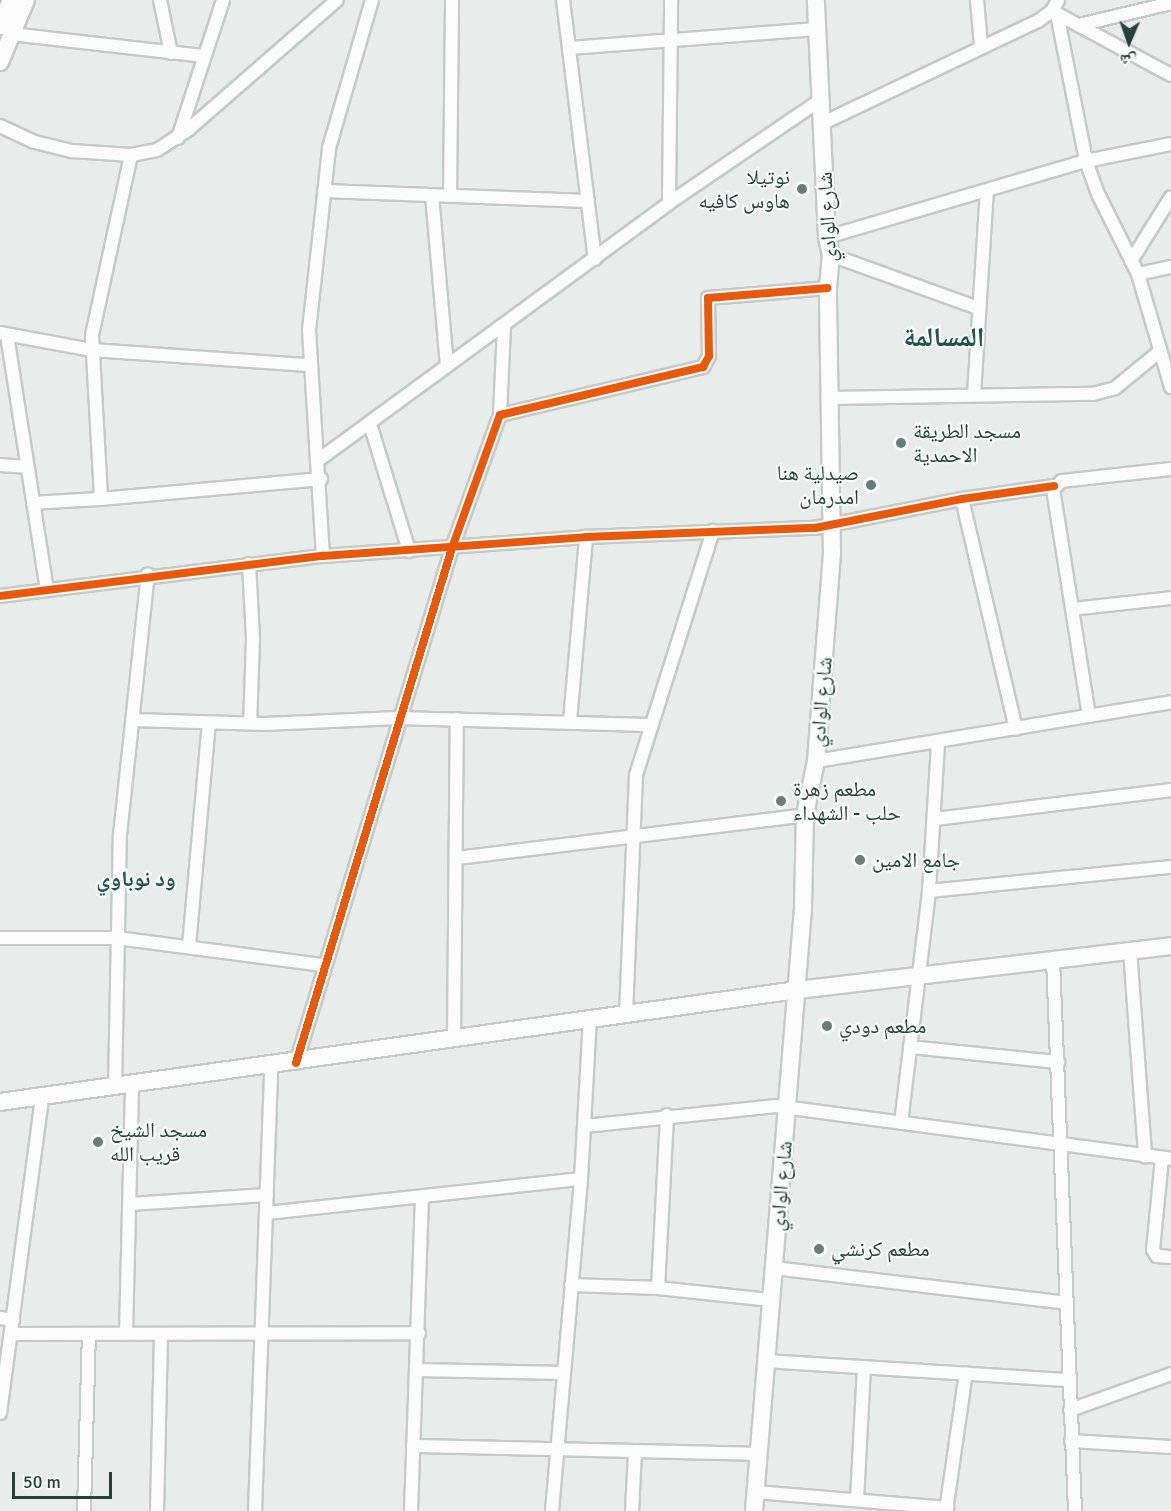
<!DOCTYPE html>
<meta charset="utf-8">
<style>
body{margin:0}
#map{position:relative;width:1171px;height:1511px;overflow:hidden;background:#e8ecea;font-family:Signika,"Noto Naskh Arabic",sans-serif}
div>[style]{position:absolute}
.roads{filter:drop-shadow(2px 0 #c5c9c7) drop-shadow(-2px 0 #c5c9c7) drop-shadow(0 2px #c5c9c7) drop-shadow(0 -2px #c5c9c7)}
.street>*{height:12px;margin:-6px;padding:0 6px;transform-origin:6px;border-radius:6px;background:#fcfcfc}
.secondary>*{height:16px;margin:-8px;padding:0 8px;transform-origin:8px;border-radius:8px;background:#fcfcfc}
.cycleway>*{height:8px;margin:-4px;padding:0 4px;transform-origin:4px;border-radius:4px;background:#e8590c}
.dots>*{width:16px;height:16px;translate:-50% -50%;box-sizing:border-box;border:3px solid #f6fbf9;border-radius:50%}
span{translate:-50% -50%;white-space:nowrap;text-align:center;line-height:1.15;-webkit-text-stroke:4.5px #f6fbf9;paint-order:stroke}
.poi-label{font-size:21px;color:#25413a}
.right{translate:-100% -50%;text-align:right}
.left{translate:0 -50%;text-align:left}
.street-label{font-size:21px;color:#25413a}
.neighbourhood-label{font-size:22px;color:#205349;font-weight:700}
.district-label{font-size:27px;color:#205349;font-weight:700}
.north{position:absolute;left:1099px;top:12px;width:60px;height:60px;-webkit-text-stroke:4px #f6fbf9;paint-order:stroke;rotate:182deg;font-size:16px;font-weight:700;line-height:24px;text-align:center;color:#25413a}
.north::after{content:'';display:block;margin:auto;width:21px;height:27px;background:#25413a;clip-path:polygon(50% 0,100% 100%,50% 72%,0 100%)}
.scale{position:absolute;left:12px;top:1472px;width:100px;height:27px;box-sizing:border-box;border:3px solid #25413a;border-top:0;padding-left:8px;font-size:18px;line-height:21px;white-space:nowrap;color:#25413a;-webkit-text-stroke:4px #f6fbf9;paint-order:stroke}
</style>
<div id="map">
<div class="roads">
<div class="street">
<i style="left:160px;top:0;width:54px;rotate:78.3deg"></i>
<i style="left:563px;top:0;width:261px;rotate:83deg"></i>
<i style="left:977px;top:0;width:46px;rotate:85deg"></i>
<i style="left:1052px;top:11px;width:135px;rotate:28.3deg"></i>
<i style="left:1057px;top:14px;width:150px;rotate:78.8deg"></i>
<i style="left:1086px;top:161px;width:37px;rotate:70deg"></i>
<i style="left:1099px;top:196px;width:87px;rotate:63.4deg"></i>
<i style="left:1138px;top:274px;width:118px;rotate:73.7deg"></i>
<i style="left:1079px;top:25px;width:95px;rotate:-13.4deg"></i>
<i style="left:11px;top:34px;width:193px;rotate:6.5deg"></i>
<i style="left:569px;top:48px;width:249px;rotate:-4.4deg"></i>
<i style="left:823px;top:123px;width:238px;rotate:-25.4deg"></i>
<i style="left:1038px;top:21px;width:17px;rotate:-36deg"></i>
<i style="left:1052px;top:11px;width:13px;rotate:-61deg"></i>
<i style="left:0;top:126px;width:38px;rotate:25deg"></i>
<i style="left:35px;top:142px;width:38px;rotate:14deg"></i>
<i style="left:72px;top:151px;width:59px;rotate:3.9deg"></i>
<i style="left:131px;top:155px;width:26px;rotate:-11deg"></i>
<i style="left:157px;top:150px;width:38px;rotate:-33deg"></i>
<i style="left:189px;top:129px;width:196px;rotate:-41.1deg"></i>
<i style="left:178px;top:138px;width:145px;rotate:-71.9deg"></i>
<i style="left:131px;top:155px;width:185px;rotate:102.2deg"></i>
<i style="left:92px;top:336px;width:163px;rotate:86.8deg"></i>
<i style="left:101px;top:499px;width:221px;rotate:-5.2deg"></i>
<i style="left:324px;top:191px;width:264px;rotate:2.2deg"></i>
<i style="left:432px;top:195px;width:171px;rotate:85deg"></i>
<i style="left:450px;top:196px;width:196px;rotate:-89.4deg"></i>
<i style="left:669px;top:203px;width:203px;rotate:-89.4deg"></i>
<i style="left:827px;top:237px;width:270px;rotate:-16.4deg"></i>
<i style="left:1086px;top:161px;width:87px;rotate:-11.3deg"></i>
<i style="left:831px;top:255px;width:156px;rotate:19.8deg"></i>
<i style="left:1131px;top:261px;width:75px;rotate:-58deg"></i>
<i style="left:1138px;top:274px;width:34px;rotate:-12deg"></i>
<i style="left:0;top:333px;width:94px;rotate:10.5deg"></i>
<i style="left:92px;top:350px;width:217px;rotate:4deg"></i>
<i style="left:7px;top:335px;width:258px;rotate:81.1deg"></i>
<i style="left:974px;top:395px;width:204px;rotate:-86.4deg"></i>
<i style="left:829px;top:398px;width:264px;rotate:-0.9deg"></i>
<i style="left:1093px;top:394px;width:23px;rotate:-15deg"></i>
<i style="left:1115px;top:388px;width:57px;rotate:-39.3deg"></i>
<i style="left:500px;top:415px;width:87px;rotate:-87.4deg"></i>
<i style="left:370px;top:424px;width:133px;rotate:72.9deg"></i>
<i style="left:317px;top:461px;width:131px;rotate:-93.5deg"></i>
<i style="left:309px;top:330px;width:183px;rotate:-83.7deg"></i>
<i style="left:329px;top:148px;width:154px;rotate:-73.8deg"></i>
<i style="left:0;top:465px;width:27px;rotate:4deg"></i>
<i style="left:962px;top:499px;width:236px;rotate:76.8deg"></i>
<i style="left:33px;top:503px;width:68px;rotate:-3.4deg"></i>
<i style="left:323px;top:556px;width:95px;rotate:-93.6deg"></i>
<i style="left:317px;top:461px;width:436px;rotate:-36.2deg"></i>
<i style="left:669px;top:203px;width:185px;rotate:-34.2deg"></i>
<i style="left:249px;top:564px;width:75px;rotate:86.9deg"></i>
<i style="left:253px;top:639px;width:84px;rotate:92deg"></i>
<i style="left:0;top:596px;width:325px;rotate:-7.1deg"></i>
<i style="left:323px;top:556px;width:264px;rotate:-4.1deg"></i>
<i style="left:586px;top:537px;width:229px;rotate:-2.3deg"></i>
<i style="left:815px;top:528px;width:150px;rotate:-11.2deg"></i>
<i style="left:962px;top:499px;width:93px;rotate:-8deg"></i>
<i style="left:1072px;top:609px;width:100px;rotate:-6.3deg"></i>
<i style="left:1089px;top:716px;width:230px;rotate:-99deg"></i>
<i style="left:1053px;top:489px;width:12px;rotate:-42deg"></i>
<i style="left:1062px;top:481px;width:110px;rotate:-6.3deg"></i>
<i style="left:133px;top:720px;width:132px;rotate:1.7deg"></i>
<i style="left:265px;top:724px;width:133px;rotate:-2.6deg"></i>
<i style="left:398px;top:718px;width:251px;rotate:1.6deg"></i>
<i style="left:570px;top:721px;width:185px;rotate:-85deg"></i>
<i style="left:816px;top:761px;width:360px;rotate:-9.4deg"></i>
<i style="left:935px;top:819px;width:238px;rotate:-7deg"></i>
<i style="left:457px;top:858px;width:351px;rotate:-7deg"></i>
<i style="left:929px;top:891px;width:243px;rotate:-5.7deg"></i>
<i style="left:0;top:938px;width:117px"></i>
<i style="left:117px;top:938px;width:208px;rotate:7.5deg"></i>
<i style="left:189px;top:946px;width:224px;rotate:-84.9deg"></i>
<i style="left:1130px;top:950px;width:207px;rotate:85.8deg"></i>
<i style="left:1053px;top:959px;width:552px;rotate:87.72deg"></i>
<i style="left:626px;top:1014px;width:239px;rotate:-87.6deg"></i>
<i style="left:636px;top:775px;width:256px;rotate:-72.5deg"></i>
<i style="left:454px;top:1039px;width:320px;rotate:-89.5deg"></i>
<i style="left:910px;top:1047px;width:149px;rotate:5.8deg"></i>
<i style="left:296px;top:1063px;width:538px;rotate:-73.15deg"></i>
<i style="left:452px;top:548px;width:141px;rotate:-70.2deg"></i>
<i style="left:500px;top:415px;width:209px;rotate:-13.3deg"></i>
<i style="left:703px;top:367px;width:13px;rotate:-61deg"></i>
<i style="left:709px;top:356px;width:58px;rotate:-91deg"></i>
<i style="left:708px;top:298px;width:120px;rotate:-4.8deg"></i>
<i style="left:115px;top:1088px;width:253px;rotate:-88.9deg"></i>
<i style="left:120px;top:835px;width:262px;rotate:-83.9deg"></i>
<i style="left:901px;top:1123px;width:234px;rotate:-83.1deg"></i>
<i style="left:929px;top:891px;width:148px;rotate:-86.5deg"></i>
<i style="left:585px;top:1126px;width:192px;rotate:-6deg"></i>
<i style="left:776px;top:1106px;width:399px;rotate:7.6deg"></i>
<i style="left:1162px;top:1158px;width:92px;rotate:95.6deg"></i>
<i style="left:1153px;top:1250px;width:7px;rotate:56deg"></i>
<i style="left:1157px;top:1256px;width:14px;rotate:4deg"></i>
<i style="left:130px;top:1204px;width:137px;rotate:-3.8deg"></i>
<i style="left:267px;top:1213px;width:316px;rotate:-6.2deg"></i>
<i style="left:774px;top:1268px;width:294px;rotate:6.8deg"></i>
<i style="left:571px;top:1285px;width:87px;rotate:2deg"></i>
<i style="left:658px;top:1288px;width:114px;rotate:6.1deg"></i>
<i style="left:658px;top:1288px;width:173px;rotate:-87deg"></i>
<i style="left:0;top:1318px;width:13px;rotate:9deg"></i>
<i style="left:126px;top:1333px;width:247px;rotate:-88.6deg"></i>
<i style="left:11px;top:1334px;width:408px;rotate:-0.1deg"></i>
<i style="left:765px;top:1361px;width:305px;rotate:3.6deg"></i>
<i style="left:417px;top:1370px;width:147px;rotate:1.2deg"></i>
<i style="left:1070px;top:1410px;width:107px;rotate:-19.6deg"></i>
<i style="left:0;top:1413px;width:317px;rotate:-82.4deg"></i>
<i style="left:1071px;top:1441px;width:100px;rotate:3.4deg"></i>
<i style="left:413px;top:1446px;width:346px;rotate:1.3deg"></i>
<i style="left:756px;top:1492px;width:192px;rotate:4.8deg"></i>
<i style="left:857px;top:1500px;width:133px;rotate:-87deg"></i>
<i style="left:84px;top:1511px;width:177px;rotate:-88.4deg"></i>
<i style="left:157px;top:1511px;width:176px;rotate:-88.7deg"></i>
<i style="left:255px;top:1511px;width:444px;rotate:-87.9deg"></i>
<i style="left:411px;top:1511px;width:313px;rotate:-88deg"></i>
<i style="left:552px;top:1511px;width:333px;rotate:-85deg"></i>
<i style="left:581px;top:1179px;width:160px;rotate:-86.8deg"></i>
<i style="left:632px;top:1511px;width:60px;rotate:-87.1deg"></i>
<i style="left:946px;top:1511px;width:139px;rotate:-81.8deg"></i>
</div>
<div class="secondary">
<i style="left:0;top:26px;width:28px;rotate:-67deg"></i>
<i style="left:0;top:62px;width:67px;rotate:-67.2deg"></i>
<i style="left:0;top:1102px;width:805px;rotate:-8deg"></i>
<i style="left:797px;top:990px;width:377px;rotate:-6.7deg"></i>
<i style="left:754px;top:1511px;width:605px;rotate:-85.35deg"></i>
<i style="left:803px;top:908px;width:93px;rotate:-88.8deg"></i>
<i style="left:805px;top:815px;width:55px;rotate:-78.5deg"></i>
<i style="left:816px;top:761px;width:208px;rotate:-85.6deg"></i>
<i style="left:832px;top:554px;width:266px;rotate:-90.9deg"></i>
<i style="left:828px;top:288px;width:33px;rotate:-85deg"></i>
<i style="left:831px;top:255px;width:18px;rotate:-103deg"></i>
<i style="left:827px;top:237px;width:237px;rotate:-92.7deg"></i>
</div>
</div>
<div class="cycleway">
<i style="left:0;top:596px;width:325px;rotate:-7.1deg"></i>
<i style="left:323px;top:556px;width:264px;rotate:-4.1deg"></i>
<i style="left:586px;top:537px;width:229px;rotate:-2.3deg"></i>
<i style="left:815px;top:528px;width:150px;rotate:-11.2deg"></i>
<i style="left:962px;top:499px;width:93px;rotate:-8deg"></i>
<i style="left:296px;top:1063px;width:538px;rotate:-73.15deg"></i>
<i style="left:452px;top:548px;width:141px;rotate:-70.2deg"></i>
<i style="left:500px;top:415px;width:209px;rotate:-13.3deg"></i>
<i style="left:703px;top:367px;width:13px;rotate:-61deg"></i>
<i style="left:709px;top:356px;width:58px;rotate:-91deg"></i>
<i style="left:708px;top:298px;width:120px;rotate:-4.8deg"></i>
</div>
<div class="dots">
<i style="left:802px;top:189px;background:#697d78"></i>
<i style="left:901px;top:443px;background:#697d78"></i>
<i style="left:871px;top:485px;background:#697d78"></i>
<i style="left:781px;top:801px;background:#697d78"></i>
<i style="left:860px;top:860px;background:#697d78"></i>
<i style="left:827px;top:1026px;background:#697d78"></i>
<i style="left:98px;top:1142px;background:#697d78"></i>
<i style="left:819px;top:1249px;background:#697d78"></i>
</div>
<div class="poi-label">
<span class="right" style="left:790px;top:189px">نوتيلا<br>هاوس كافيه</span>
<span class="left" style="left:913px;top:443px">مسجد الطريقة<br>الاحمدية</span>
<span class="right" style="left:859px;top:485px">صيدلية هنا<br>امدرمان</span>
<span class="left" style="left:793px;top:801px">مطعم زهرة<br>حلب - الشهداء</span>
<span class="left" style="left:872px;top:860px">جامع الامين</span>
<span class="left" style="left:839px;top:1026px">مطعم دودي</span>
<span class="left" style="left:110px;top:1142px">مسجد الشيخ<br>قريب الله</span>
<span class="left" style="left:831px;top:1249px">مطعم كرنشي</span>
</div>
<div class="street-label">
<span style="left:827px;top:217px;rotate:-93deg">شارع الوادي</span>
<span style="left:821px;top:702px;rotate:-85deg">شارع الوادي</span>
<span style="left:781px;top:1186px;rotate:-85deg">شارع الوادي</span>
</div>
<div class="neighbourhood-label">
<span style="left:136px;top:879px">ود نوباوي</span>
</div>
<div class="district-label">
<span style="left:944px;top:338px">المسالمة</span>
</div>
<div class="north">ش</div>
<div class="scale">50 m</div>
</div>
